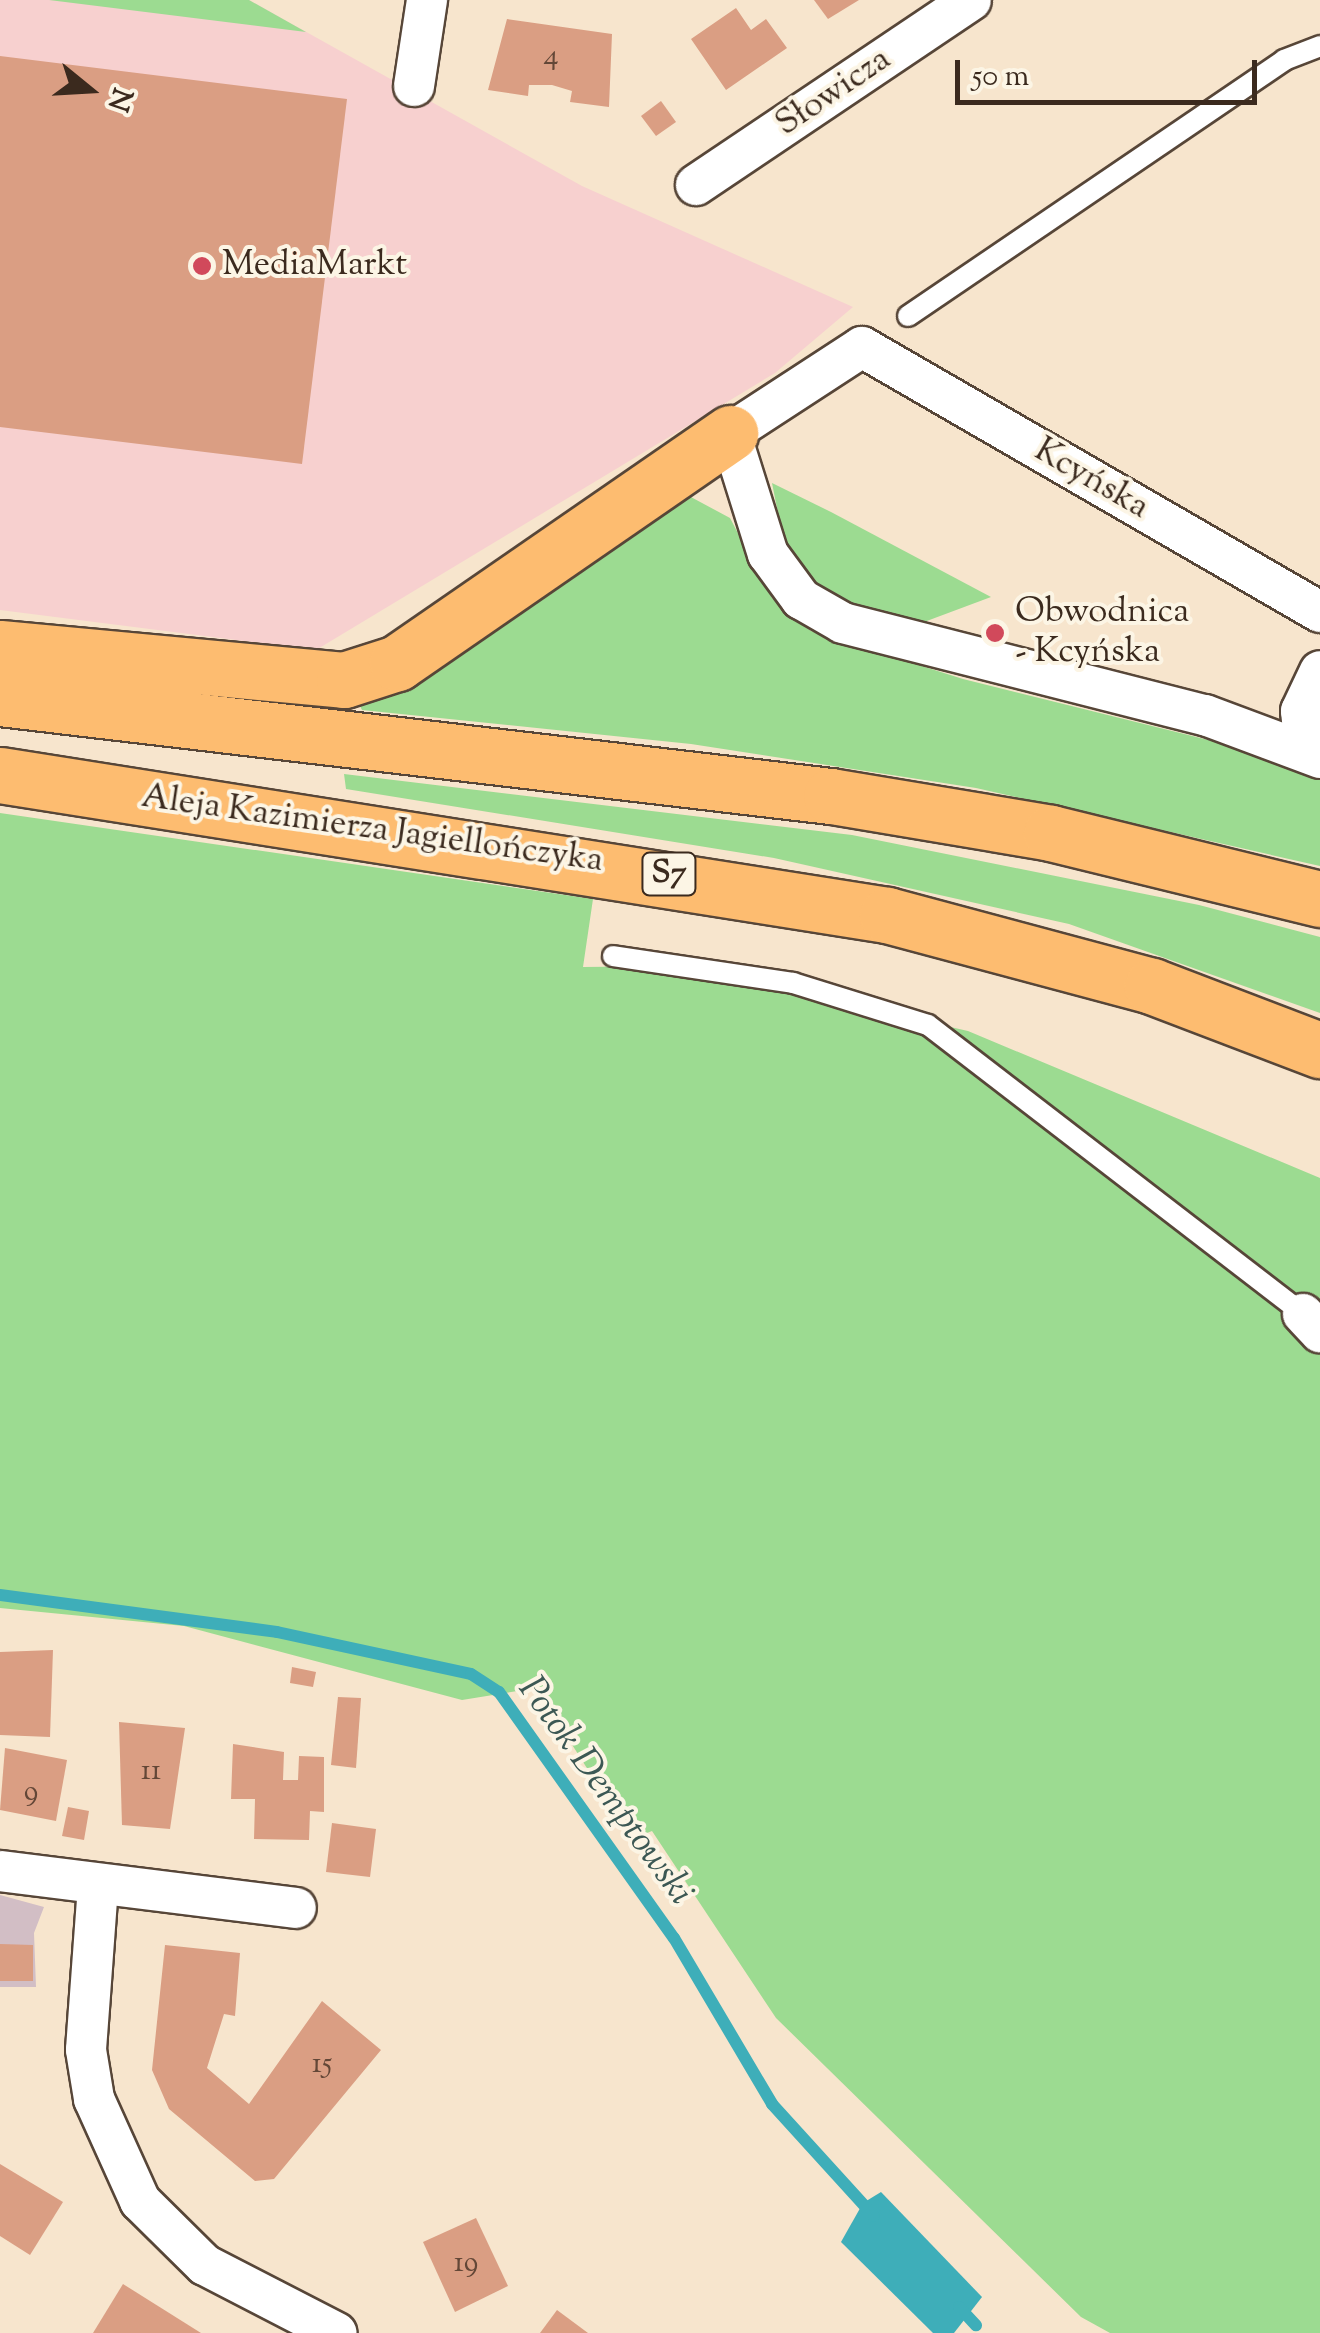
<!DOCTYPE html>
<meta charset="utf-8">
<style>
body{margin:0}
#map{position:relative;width:1320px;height:2333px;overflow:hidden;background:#f7e5cd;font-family:"Sorts Mill Goudy",serif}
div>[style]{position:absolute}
.built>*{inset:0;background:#f7d0cf}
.industrial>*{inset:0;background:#d2bec5}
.green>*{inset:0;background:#9cdb91}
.water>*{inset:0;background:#3eaeb9}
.stream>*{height:12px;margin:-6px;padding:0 6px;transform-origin:6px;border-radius:6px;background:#3eaeb9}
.building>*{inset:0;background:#da9e83}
.roads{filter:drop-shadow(2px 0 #574638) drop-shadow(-2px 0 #574638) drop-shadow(0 2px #574638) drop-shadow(0 -2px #574638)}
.lane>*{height:20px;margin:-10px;padding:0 10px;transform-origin:10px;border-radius:10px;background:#fff}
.street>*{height:40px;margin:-20px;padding:0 20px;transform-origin:20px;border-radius:20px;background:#fff}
.highway>*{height:55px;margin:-27.5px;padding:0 27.5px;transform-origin:27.5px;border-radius:27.5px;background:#fdbc70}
.dots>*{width:28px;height:28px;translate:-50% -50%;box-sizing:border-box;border:5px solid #fcf5e5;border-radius:50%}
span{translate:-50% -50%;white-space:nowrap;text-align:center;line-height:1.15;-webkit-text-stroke:8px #fcf5e5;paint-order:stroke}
.number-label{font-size:30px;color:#634737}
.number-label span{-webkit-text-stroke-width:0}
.shield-label span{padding:2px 8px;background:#fcf5e5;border:2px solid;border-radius:8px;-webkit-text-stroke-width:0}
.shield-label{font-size:32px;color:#3b2a1e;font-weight:700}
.street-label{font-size:35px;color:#3b2a1e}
.poi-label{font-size:35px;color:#3b2a1e}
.left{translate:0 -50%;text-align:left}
.water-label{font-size:38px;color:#3c5854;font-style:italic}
.north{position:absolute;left:40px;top:40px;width:100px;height:100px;-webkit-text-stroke:8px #fcf5e5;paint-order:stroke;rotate:108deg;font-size:28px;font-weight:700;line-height:40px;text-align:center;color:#3b2a1e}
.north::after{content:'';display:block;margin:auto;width:35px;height:45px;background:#3b2a1e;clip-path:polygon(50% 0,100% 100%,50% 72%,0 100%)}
.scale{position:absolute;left:955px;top:60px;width:302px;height:45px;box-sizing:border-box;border:5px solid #3b2a1e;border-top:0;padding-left:12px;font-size:30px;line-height:35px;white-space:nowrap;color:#3b2a1e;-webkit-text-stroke:8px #fcf5e5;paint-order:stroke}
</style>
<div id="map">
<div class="built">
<i style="clip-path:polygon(0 0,249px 0,582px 186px,853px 307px,775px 373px,316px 650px,0 610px)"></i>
</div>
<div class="industrial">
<i style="clip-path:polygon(0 1895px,44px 1907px,34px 1933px,36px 1987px,0 1987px)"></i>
</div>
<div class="green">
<i style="clip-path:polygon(49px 0,249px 0,306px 32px)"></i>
<i style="clip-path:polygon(772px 483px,831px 512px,991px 597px,908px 628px,832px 603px,786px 553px)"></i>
<i style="clip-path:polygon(689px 496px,730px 518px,772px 598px,811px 631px,963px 679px,1289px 760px,1320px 779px,1320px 866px,976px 788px,691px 744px,362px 710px,356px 698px)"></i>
<i style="clip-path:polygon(344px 774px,852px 835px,1199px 905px,1320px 937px,1320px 1013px,1069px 924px,774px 858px,346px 789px)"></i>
<i style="clip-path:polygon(0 813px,593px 899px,583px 967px,683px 966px,968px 1031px,1320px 1178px,1320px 2333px,1110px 2333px,1081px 2317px,776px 2018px,652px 1831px,632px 1839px,536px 1688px,462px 1700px,184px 1626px,0 1608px)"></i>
</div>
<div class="water">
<i style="clip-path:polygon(881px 2192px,982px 2297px,954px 2333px,933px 2333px,841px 2242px,863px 2203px)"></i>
</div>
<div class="stream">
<i style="left:0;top:1595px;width:279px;rotate:7.6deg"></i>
<i style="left:277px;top:1632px;width:198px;rotate:12.2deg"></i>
<i style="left:471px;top:1674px;width:33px;rotate:33deg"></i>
<i style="left:499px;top:1692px;width:302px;rotate:54.6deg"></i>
<i style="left:674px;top:1938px;width:193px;rotate:59.4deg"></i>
<i style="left:772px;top:2104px;width:151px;rotate:47.7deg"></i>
<i style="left:959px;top:2307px;width:25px;rotate:47deg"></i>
</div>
<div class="building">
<i style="clip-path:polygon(814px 0,859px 0,828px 19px)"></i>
<i style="clip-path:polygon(736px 8px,751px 30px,766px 19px,787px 48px,726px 90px,691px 39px)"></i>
<i style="clip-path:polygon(507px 19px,612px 34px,609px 107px,570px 102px,572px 91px,552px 85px,529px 85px,528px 96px,488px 90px)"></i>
<i style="clip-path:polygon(0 56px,347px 99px,302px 464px,0 427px)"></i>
<i style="clip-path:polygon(661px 101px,676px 122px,656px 136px,641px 116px)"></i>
<i style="clip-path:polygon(53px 1650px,50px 1737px,0 1735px,0 1652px)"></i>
<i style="clip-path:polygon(292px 1667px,316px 1672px,313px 1687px,290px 1683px)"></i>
<i style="clip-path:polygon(338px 1697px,361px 1698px,356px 1768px,331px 1765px)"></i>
<i style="clip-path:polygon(119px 1722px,185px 1728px,170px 1829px,122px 1825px)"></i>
<i style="clip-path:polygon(233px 1744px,284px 1752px,283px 1780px,298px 1780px,299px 1756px,324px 1757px,324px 1812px,310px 1811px,309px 1840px,254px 1839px,255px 1799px,231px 1799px)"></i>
<i style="clip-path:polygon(5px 1748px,67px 1760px,56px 1821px,0 1810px)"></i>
<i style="clip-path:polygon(68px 1807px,89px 1811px,84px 1840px,62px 1836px)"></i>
<i style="clip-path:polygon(332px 1823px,376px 1829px,370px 1877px,326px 1872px)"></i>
<i style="clip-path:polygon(0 1944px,33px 1945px,33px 1981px,0 1981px)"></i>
<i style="clip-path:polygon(165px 1945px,240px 1953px,235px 2016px,224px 2014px,207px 2068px,249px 2104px,322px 2001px,381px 2050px,274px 2179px,255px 2181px,169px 2109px,152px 2070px)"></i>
<i style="clip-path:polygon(0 2164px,63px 2202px,30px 2255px,0 2236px)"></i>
<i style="clip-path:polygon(476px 2218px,508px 2286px,455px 2312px,423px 2242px)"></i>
<i style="clip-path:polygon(123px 2284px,201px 2333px,93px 2333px)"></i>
<i style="clip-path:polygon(557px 2310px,588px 2333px,540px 2333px)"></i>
</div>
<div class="roads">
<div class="lane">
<i style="left:908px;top:316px;width:455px;rotate:-34.2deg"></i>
<i style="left:1284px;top:60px;width:39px;rotate:-21deg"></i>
<i style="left:613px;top:956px;width:182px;rotate:8.5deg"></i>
<i style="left:793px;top:983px;width:141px;rotate:17.3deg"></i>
<i style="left:928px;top:1025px;width:473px;rotate:37.6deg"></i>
</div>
<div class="street">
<i style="left:414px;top:86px;width:87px;rotate:-81.4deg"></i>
<i style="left:696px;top:185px;width:331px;rotate:-33.9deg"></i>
<i style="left:1320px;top:612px;width:529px;rotate:-149.95deg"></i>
<i style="left:862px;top:347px;width:158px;rotate:146.9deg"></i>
<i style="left:730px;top:433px;width:127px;rotate:72.6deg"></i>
<i style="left:768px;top:554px;width:56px;rotate:53.7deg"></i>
<i style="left:801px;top:599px;width:48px;rotate:29.7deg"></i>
<i style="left:843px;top:623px;width:374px;rotate:14.3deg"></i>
<i style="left:1205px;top:715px;width:123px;rotate:20.5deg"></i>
<i style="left:1305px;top:749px;width:38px;rotate:-96deg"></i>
<i style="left:1301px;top:711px;width:44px;rotate:-64.6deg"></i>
<i style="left:1303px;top:1314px;width:25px;rotate:47deg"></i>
<i style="left:0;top:1871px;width:298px;rotate:7.1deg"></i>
<i style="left:98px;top:1886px;width:164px;rotate:94.2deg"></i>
<i style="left:86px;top:2050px;width:50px;rotate:80.7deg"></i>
<i style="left:94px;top:2099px;width:112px;rotate:65.7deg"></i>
<i style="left:140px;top:2201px;width:91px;rotate:44.6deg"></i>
<i style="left:205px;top:2265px;width:148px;rotate:27.3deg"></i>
</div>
<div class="highway">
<i style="left:0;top:648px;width:345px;rotate:5.3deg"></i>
<i style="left:344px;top:680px;width:56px;rotate:-17.8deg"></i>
<i style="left:397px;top:663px;width:405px;rotate:-34.6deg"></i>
<i style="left:0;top:698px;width:837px;rotate:6.73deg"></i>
<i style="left:831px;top:796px;width:223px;rotate:9.5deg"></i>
<i style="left:1051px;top:833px;width:277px;rotate:13.8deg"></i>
<i style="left:0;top:775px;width:898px;rotate:8.97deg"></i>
<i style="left:887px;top:915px;width:274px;rotate:15deg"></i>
<i style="left:1152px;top:986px;width:180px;rotate:20.9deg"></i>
</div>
</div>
<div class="dots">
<i style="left:202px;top:266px;background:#d1495b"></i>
<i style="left:995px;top:633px;background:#d1495b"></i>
</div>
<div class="number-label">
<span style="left:551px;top:57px">4</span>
<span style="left:151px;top:1772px">11</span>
<span style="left:31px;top:1793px">9</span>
<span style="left:322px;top:2065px">15</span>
<span style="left:466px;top:2264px">19</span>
</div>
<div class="shield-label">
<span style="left:669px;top:874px">S7</span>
</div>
<div class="street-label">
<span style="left:834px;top:93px;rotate:-34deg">Słowicza</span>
<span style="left:1091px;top:480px;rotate:30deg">Kcyńska</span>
<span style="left:372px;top:830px;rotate:8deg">Aleja Kazimierza Jagiellończyka</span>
</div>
<div class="poi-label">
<span class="left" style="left:222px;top:266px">MediaMarkt</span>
<span class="left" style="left:1015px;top:633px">Obwodnica<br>- Kcyńska</span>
</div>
<div class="water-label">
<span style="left:604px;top:1792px;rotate:54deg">Potok Demptowski</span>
</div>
<div class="north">N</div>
<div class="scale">50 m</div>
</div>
